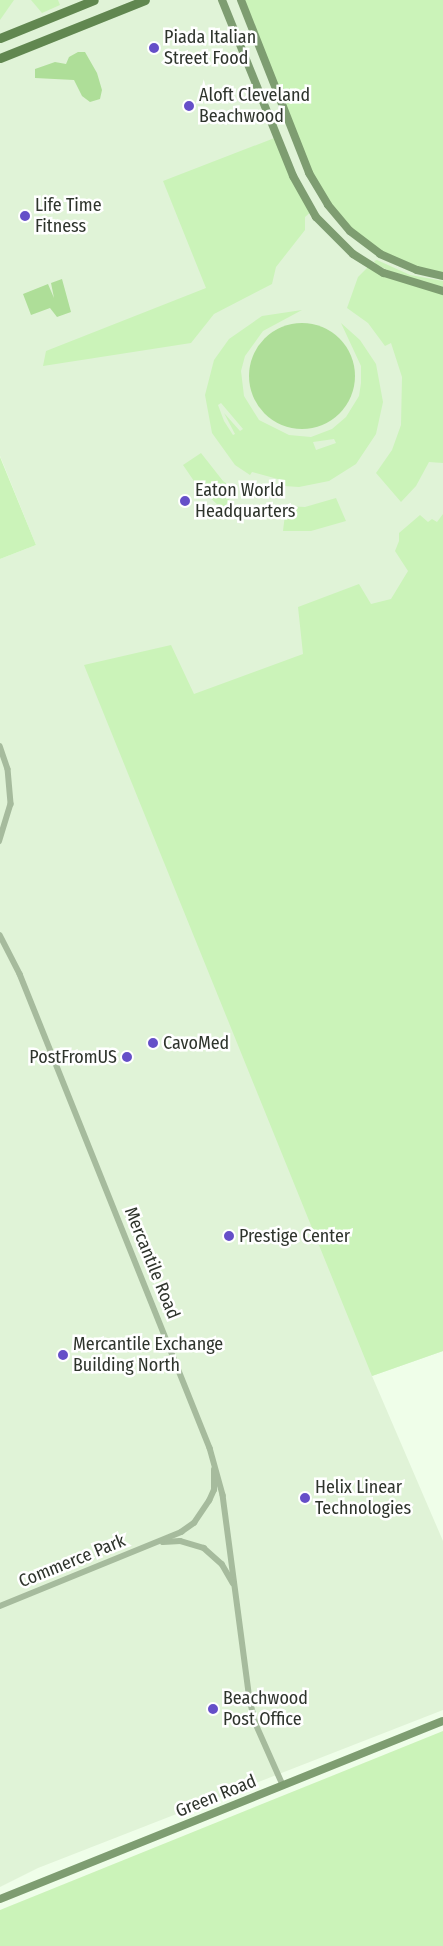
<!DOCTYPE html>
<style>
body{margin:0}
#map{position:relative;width:443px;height:1946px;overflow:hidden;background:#effee9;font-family:"Fira Sans Condensed",sans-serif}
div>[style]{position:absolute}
.built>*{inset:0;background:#e0f3d7}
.green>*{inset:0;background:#cbf3b9}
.water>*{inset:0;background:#aede98}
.round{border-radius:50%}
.street>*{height:5.5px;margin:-2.75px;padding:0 2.75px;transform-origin:2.75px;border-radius:2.75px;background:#a6bb9d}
.secondary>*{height:8px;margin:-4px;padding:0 4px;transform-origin:4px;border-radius:4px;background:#7e9d71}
.primary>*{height:9px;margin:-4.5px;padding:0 4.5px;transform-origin:4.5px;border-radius:4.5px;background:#618750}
.dots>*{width:14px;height:14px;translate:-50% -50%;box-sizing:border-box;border:2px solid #fff;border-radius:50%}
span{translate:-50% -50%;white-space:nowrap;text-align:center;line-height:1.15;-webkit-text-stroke:5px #fff;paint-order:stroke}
.poi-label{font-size:18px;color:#2e342c}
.left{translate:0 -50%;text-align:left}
.right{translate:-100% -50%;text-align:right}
.street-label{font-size:18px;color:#2e342c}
</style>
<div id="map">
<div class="built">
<i style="clip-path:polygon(0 0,443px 0,443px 1351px,372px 1376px,443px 1541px,443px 1710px,38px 1868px,0 1887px,0 559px,36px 545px,0 456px)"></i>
</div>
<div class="green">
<i style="clip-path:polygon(0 0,14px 0,0 20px)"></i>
<i style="clip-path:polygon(31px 0,58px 0,60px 5px,42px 13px)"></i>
<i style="clip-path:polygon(241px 0,443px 0,443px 276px,417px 270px,365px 243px,316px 187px)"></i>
<i style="clip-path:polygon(277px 137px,312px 211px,305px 217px,305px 230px,276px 267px,272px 284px,214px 314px,191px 343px,43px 366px,46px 351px,206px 288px,163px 181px)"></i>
<i style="clip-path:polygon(377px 260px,410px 275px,443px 281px,443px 287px,397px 275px,376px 264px,374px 261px)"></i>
<i style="clip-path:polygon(370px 265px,443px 291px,443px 463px,429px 462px,416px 486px,401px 502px,376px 473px,392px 450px,401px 425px,402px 377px,391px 343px,385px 346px,368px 323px,347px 308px,358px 277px)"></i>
<i style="clip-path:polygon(evenodd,302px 310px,263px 331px,245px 356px,241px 371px,244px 396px,259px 420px,289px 435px,311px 437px,332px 429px,346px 417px,359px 396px,361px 383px,361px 366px,341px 323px,360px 340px,376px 364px,383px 402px,376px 434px,356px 464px,329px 481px,299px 487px,284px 486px,285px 481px,252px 472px,250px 475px,235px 465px,212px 433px,205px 395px,214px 360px,229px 339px,262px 316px,302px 310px,221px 403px,243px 429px,240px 431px,224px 413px,235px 434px,233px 435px,224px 421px,218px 405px,221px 403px,302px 310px,334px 439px,336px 443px,316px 450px,313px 442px,334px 439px)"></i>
<i style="clip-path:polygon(201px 453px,223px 481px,235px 490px,223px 510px,196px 484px,183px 465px)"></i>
<i style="clip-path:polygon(0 457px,36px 545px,0 559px)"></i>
<i style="clip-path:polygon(336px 498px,346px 521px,311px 531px,283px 531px,286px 506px,305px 507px)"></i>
<i style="clip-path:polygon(443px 514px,443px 1351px,372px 1376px,84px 665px,171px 645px,194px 694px,303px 654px,298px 607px,359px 584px,371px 604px,391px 599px,408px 571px,395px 551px,399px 541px,399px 533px,420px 515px,428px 522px,432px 519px,437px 522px)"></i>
<i style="clip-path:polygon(443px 1731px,443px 1946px,0 1946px,0 1910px)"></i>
</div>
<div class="water">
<i style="clip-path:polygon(78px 52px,85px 52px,97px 73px,102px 90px,100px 99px,90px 102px,82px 96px,74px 80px,35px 78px,35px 69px,55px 62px,66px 64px,69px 57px)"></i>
<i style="clip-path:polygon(62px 279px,71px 312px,57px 317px,50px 308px,31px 315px,23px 294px,48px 284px,54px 298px,51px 283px)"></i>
<i class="round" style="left:249px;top:323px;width:106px;height:106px"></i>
</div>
<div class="street">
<i style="left:0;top:746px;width:24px;rotate:71deg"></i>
<i style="left:8px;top:769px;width:35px;rotate:85deg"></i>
<i style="left:11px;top:804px;width:39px;rotate:107deg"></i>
<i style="left:0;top:935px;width:44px;rotate:62.9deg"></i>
<i style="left:20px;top:974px;width:511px;rotate:68.16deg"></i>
<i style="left:210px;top:1448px;width:49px;rotate:74.5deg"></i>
<i style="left:223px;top:1495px;width:207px;rotate:82.5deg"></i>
<i style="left:250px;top:1700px;width:25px;rotate:76deg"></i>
<i style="left:256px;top:1724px;width:67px;rotate:66.1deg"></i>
<i style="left:163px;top:1542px;width:17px;rotate:-3deg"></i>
<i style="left:180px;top:1541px;width:25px;rotate:16deg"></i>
<i style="left:204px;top:1548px;width:24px;rotate:42deg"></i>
<i style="left:222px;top:1564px;width:22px;rotate:60deg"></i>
<i style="left:0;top:1606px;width:196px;rotate:-22.2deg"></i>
<i style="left:181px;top:1532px;width:16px;rotate:-35deg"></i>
<i style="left:194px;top:1523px;width:27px;rotate:-56deg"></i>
<i style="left:209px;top:1501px;width:12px;rotate:-66deg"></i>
<i style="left:214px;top:1490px;width:20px;rotate:-90deg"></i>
</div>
<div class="secondary">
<i style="left:222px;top:0;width:190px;rotate:68deg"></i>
<i style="left:293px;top:176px;width:47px;rotate:60.7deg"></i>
<i style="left:316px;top:217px;width:52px;rotate:45deg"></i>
<i style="left:353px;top:254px;width:36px;rotate:32deg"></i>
<i style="left:384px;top:273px;width:62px;rotate:17deg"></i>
<i style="left:241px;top:0;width:186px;rotate:68.5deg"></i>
<i style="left:309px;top:173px;width:37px;rotate:59deg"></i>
<i style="left:328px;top:205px;width:34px;rotate:50deg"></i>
<i style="left:350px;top:231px;width:38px;rotate:37deg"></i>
<i style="left:380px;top:254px;width:40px;rotate:23.4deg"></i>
<i style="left:417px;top:270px;width:27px;rotate:13deg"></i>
<i style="left:0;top:1899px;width:477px;rotate:-21.9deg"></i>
</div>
<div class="primary">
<i style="left:0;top:38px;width:101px;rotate:-22deg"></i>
<i style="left:0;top:58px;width:156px;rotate:-21.8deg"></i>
</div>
<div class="dots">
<i style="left:154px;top:48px;background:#654fc8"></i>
<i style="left:189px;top:106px;background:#654fc8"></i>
<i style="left:25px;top:216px;background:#654fc8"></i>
<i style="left:185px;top:501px;background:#654fc8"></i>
<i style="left:153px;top:1043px;background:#654fc8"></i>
<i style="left:127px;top:1057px;background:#654fc8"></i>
<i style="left:229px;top:1236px;background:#654fc8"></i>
<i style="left:63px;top:1355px;background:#654fc8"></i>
<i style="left:305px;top:1498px;background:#654fc8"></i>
<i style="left:213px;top:1709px;background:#654fc8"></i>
</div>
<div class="poi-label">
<span class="left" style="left:164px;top:48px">Piada Italian<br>Street Food</span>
<span class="left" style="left:199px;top:106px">Aloft Cleveland<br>Beachwood</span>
<span class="left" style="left:35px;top:216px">Life Time<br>Fitness</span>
<span class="left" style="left:195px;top:501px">Eaton World<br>Headquarters</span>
<span class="left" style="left:163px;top:1043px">CavoMed</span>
<span class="right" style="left:117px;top:1057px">PostFromUS</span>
<span class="left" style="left:239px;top:1236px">Prestige Center</span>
<span class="left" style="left:73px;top:1355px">Mercantile Exchange<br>Building North</span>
<span class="left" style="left:315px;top:1498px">Helix Linear<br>Technologies</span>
<span class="left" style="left:223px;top:1709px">Beachwood<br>Post Office</span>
</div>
<div class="street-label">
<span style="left:152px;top:1263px;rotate:68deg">Mercantile Road</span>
<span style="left:72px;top:1561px;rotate:-22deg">Commerce Park</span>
<span style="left:216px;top:1796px;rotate:-22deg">Green Road</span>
</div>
</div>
